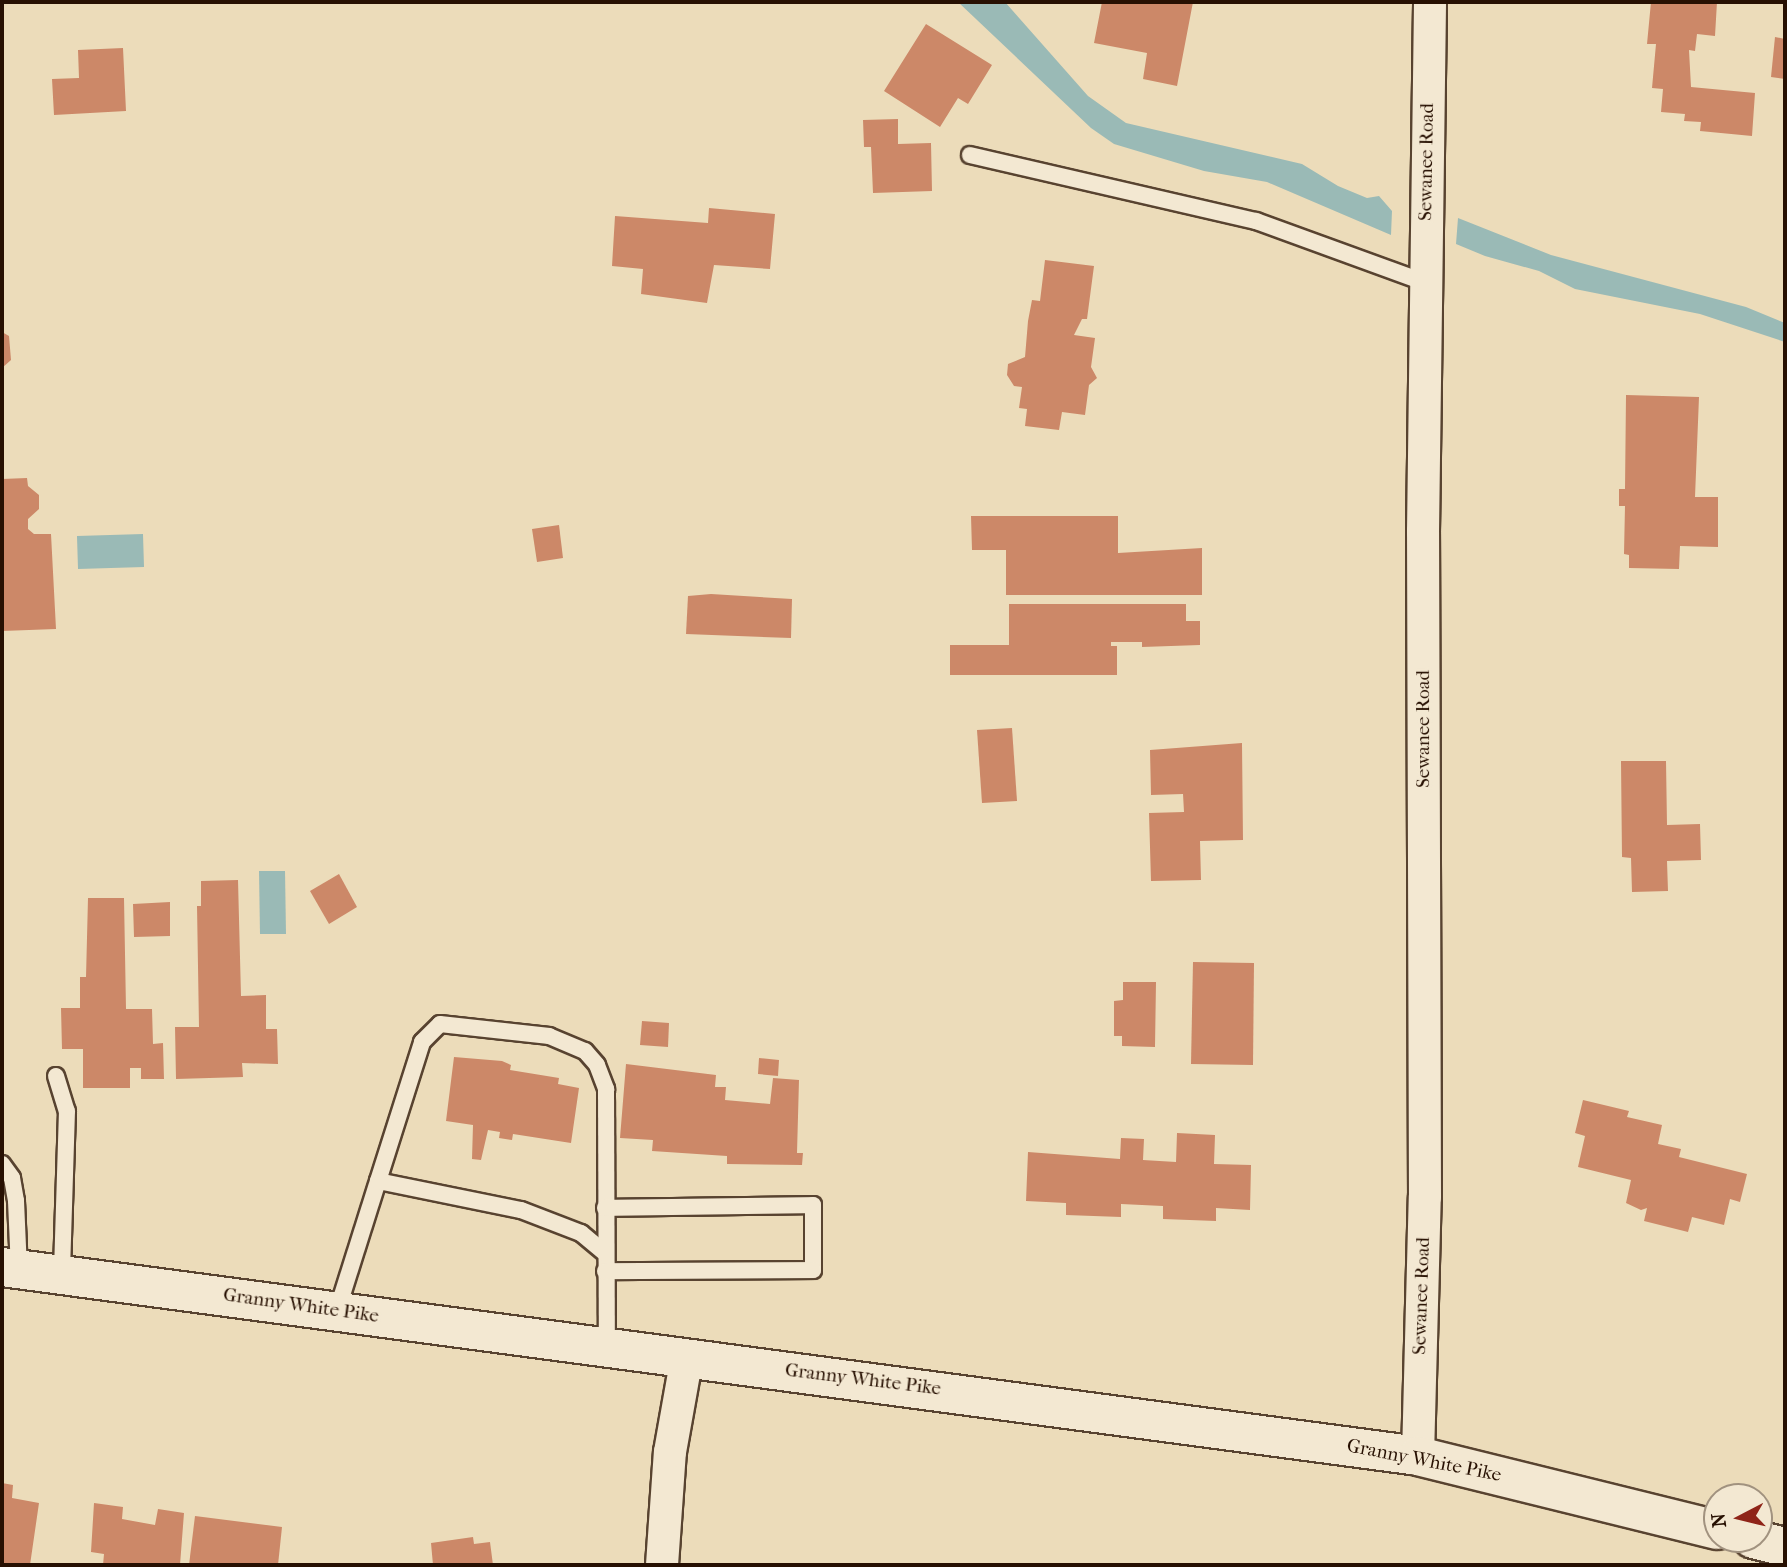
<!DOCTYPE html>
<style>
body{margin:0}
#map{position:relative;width:1787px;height:1567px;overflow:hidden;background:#ecdcba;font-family:"IM FELL French Canon",serif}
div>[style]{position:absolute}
.water>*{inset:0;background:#9abab6}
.building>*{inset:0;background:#cc8868}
.roads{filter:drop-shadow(2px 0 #584330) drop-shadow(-2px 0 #584330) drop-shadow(0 2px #584330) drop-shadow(0 -2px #584330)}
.service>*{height:16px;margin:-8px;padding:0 8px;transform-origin:8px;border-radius:8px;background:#f3e8d2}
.minor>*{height:32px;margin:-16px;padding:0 16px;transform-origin:16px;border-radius:16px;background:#f3e8d2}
.secondary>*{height:38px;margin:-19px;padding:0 19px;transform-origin:19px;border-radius:19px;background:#f3e8d2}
span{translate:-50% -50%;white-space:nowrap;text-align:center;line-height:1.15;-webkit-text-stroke:5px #f3e8d2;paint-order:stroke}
.street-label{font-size:19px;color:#271002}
.frame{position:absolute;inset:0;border:4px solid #271002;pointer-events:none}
.north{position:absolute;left:1703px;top:1483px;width:70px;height:70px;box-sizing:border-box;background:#f3e8d2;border:2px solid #a1927f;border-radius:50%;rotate:263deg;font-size:19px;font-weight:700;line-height:28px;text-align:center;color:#271002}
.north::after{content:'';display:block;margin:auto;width:24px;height:32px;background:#8f2418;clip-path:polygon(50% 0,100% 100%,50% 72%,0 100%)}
</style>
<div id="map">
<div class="water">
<i style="clip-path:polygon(958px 2px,1005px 2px,1088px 96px,1126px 123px,1302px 164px,1338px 186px,1367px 198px,1379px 196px,1392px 211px,1391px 235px,1267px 182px,1204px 171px,1114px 144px,1091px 128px)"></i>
<i style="clip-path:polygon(1458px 218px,1551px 255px,1746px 307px,1785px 323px,1785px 342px,1700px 314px,1575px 289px,1539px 271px,1485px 256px,1456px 244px)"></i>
<i style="clip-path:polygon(143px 534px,144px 567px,78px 569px,77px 536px)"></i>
<i style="clip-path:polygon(259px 871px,285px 871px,286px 934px,260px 934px)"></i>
</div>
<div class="building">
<i style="clip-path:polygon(1102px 2px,1193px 2px,1177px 86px,1143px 79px,1147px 53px,1094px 43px)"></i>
<i style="clip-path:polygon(1651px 2px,1717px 2px,1715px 36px,1697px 34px,1695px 51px,1689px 50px,1691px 87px,1755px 93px,1752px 136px,1700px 131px,1701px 122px,1684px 121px,1685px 114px,1661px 112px,1663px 89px,1652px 88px,1656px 44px,1647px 44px)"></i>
<i style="clip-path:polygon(926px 24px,992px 65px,968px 104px,958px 98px,940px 127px,884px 91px)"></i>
<i style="clip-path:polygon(1775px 37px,1785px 39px,1785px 79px,1771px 77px)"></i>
<i style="clip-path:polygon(123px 48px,126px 111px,54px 115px,52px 79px,79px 78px,78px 50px)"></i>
<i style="clip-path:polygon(898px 119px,898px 144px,931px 143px,932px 191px,873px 193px,871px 147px,864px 147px,863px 120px)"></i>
<i style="clip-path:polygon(709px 208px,775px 214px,770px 269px,714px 265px,707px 303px,641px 294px,643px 269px,612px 266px,615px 216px,708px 223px)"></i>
<i style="clip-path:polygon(1045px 260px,1094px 266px,1087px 319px,1082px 319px,1074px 335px,1095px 338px,1091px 367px,1097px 378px,1089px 385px,1085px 415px,1062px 412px,1059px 430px,1025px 426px,1027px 409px,1019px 408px,1022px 387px,1014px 386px,1007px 375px,1008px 364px,1025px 357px,1028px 321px,1032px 300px,1040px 301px)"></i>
<i style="clip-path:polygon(2px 332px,9px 336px,11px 360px,2px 368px)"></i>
<i style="clip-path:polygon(1626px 395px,1699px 397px,1695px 497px,1718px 497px,1718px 547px,1680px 546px,1679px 569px,1629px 568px,1629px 555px,1624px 554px,1625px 506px,1619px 506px,1619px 489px,1625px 489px)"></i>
<i style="clip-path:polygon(27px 478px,28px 486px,39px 495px,39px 509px,28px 519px,28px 529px,34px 534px,51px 534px,56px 629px,2px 631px,2px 479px)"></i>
<i style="clip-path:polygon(971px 516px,1118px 516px,1118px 553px,1202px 548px,1202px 595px,1006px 595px,1006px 550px,972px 550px)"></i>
<i style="clip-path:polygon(559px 525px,563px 558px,537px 562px,532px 529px)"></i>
<i style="clip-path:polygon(711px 594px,792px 599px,791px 638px,686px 634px,688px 596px)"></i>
<i style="clip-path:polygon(1009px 604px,1186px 604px,1186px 621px,1200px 621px,1200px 645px,1142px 647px,1142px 642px,1111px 642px,1111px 646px,1117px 646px,1117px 675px,950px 675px,950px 645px,1009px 645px)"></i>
<i style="clip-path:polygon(1012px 728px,1017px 801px,982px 803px,977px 730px)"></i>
<i style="clip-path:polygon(1242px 743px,1243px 840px,1200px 841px,1201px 880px,1151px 881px,1149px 813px,1184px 812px,1183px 794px,1151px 795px,1150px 750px)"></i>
<i style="clip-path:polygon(1621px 761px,1666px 761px,1667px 825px,1700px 824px,1701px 860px,1667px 861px,1668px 891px,1632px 892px,1631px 858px,1622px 857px)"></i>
<i style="clip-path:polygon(339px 874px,357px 907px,329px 924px,310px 891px)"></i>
<i style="clip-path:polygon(238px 880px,241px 996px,266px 995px,266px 1029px,277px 1029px,278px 1064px,242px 1063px,243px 1077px,176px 1079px,175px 1027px,199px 1027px,197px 906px,201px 906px,201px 881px)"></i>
<i style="clip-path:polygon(88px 898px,124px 898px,126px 1009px,152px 1009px,153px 1044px,163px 1043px,164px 1079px,141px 1079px,141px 1068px,130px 1068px,130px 1088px,83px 1088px,83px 1049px,62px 1049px,61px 1008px,80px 1008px,80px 977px,86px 977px)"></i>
<i style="clip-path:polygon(170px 902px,170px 936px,134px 937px,133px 904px)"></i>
<i style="clip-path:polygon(1193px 962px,1254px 963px,1253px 1065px,1191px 1064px)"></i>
<i style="clip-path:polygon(1123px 982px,1156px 982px,1155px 1047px,1122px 1046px,1122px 1036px,1114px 1036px,1114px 1001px,1123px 1000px)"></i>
<i style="clip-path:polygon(642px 1021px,669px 1023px,668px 1047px,640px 1045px)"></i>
<i style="clip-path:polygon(454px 1057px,502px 1061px,511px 1065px,510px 1070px,559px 1078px,558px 1084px,579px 1088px,571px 1143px,513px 1134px,512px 1140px,499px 1138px,500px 1132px,488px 1130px,481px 1160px,472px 1159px,473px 1125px,446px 1121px)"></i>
<i style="clip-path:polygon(759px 1058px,779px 1060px,778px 1076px,758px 1074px)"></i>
<i style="clip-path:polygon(626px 1064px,716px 1075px,715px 1087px,726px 1087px,725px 1100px,770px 1104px,773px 1078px,799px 1080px,797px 1153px,803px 1153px,802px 1165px,727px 1164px,727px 1156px,652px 1151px,653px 1140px,620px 1138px)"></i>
<i style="clip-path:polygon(1583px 1100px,1629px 1111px,1627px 1117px,1662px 1125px,1658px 1144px,1681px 1149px,1679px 1157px,1747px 1174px,1740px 1202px,1730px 1199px,1724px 1225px,1692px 1217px,1688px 1232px,1644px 1221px,1647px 1208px,1641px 1210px,1626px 1203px,1631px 1180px,1578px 1167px,1585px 1136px,1575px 1133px)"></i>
<i style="clip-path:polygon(1177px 1133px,1215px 1135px,1214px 1164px,1251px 1165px,1250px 1210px,1216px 1208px,1216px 1221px,1163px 1219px,1163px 1206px,1121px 1204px,1121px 1217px,1066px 1215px,1066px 1203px,1026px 1201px,1028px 1152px,1120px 1159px,1121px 1138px,1144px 1139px,1143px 1160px,1176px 1162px)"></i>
<i style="clip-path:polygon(2px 1483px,13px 1485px,12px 1498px,39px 1503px,30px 1565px,2px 1565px)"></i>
<i style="clip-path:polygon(94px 1503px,123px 1507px,122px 1519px,155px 1525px,158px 1509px,184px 1513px,180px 1565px,103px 1565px,104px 1554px,91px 1552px)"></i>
<i style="clip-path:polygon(195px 1516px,282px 1527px,278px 1565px,189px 1565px)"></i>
<i style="clip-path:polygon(473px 1537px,474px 1544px,490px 1542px,493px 1565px,433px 1565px,431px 1543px)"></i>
</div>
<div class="roads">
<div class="service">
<i style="left:970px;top:155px;width:294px;rotate:13deg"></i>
<i style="left:1256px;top:221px;width:181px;rotate:20deg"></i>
<i style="left:56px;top:1076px;width:37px;rotate:73deg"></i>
<i style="left:67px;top:1111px;width:163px;rotate:91.8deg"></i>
<i style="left:2px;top:1164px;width:17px;rotate:54deg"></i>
<i style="left:12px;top:1178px;width:23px;rotate:80deg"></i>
<i style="left:16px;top:1201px;width:68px;rotate:87.5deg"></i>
<i style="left:378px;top:1181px;width:146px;rotate:-72.4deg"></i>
<i style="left:422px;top:1042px;width:25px;rotate:-45deg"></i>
<i style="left:440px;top:1024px;width:110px;rotate:6.3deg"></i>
<i style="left:549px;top:1036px;width:39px;rotate:23deg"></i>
<i style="left:585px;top:1051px;width:18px;rotate:49deg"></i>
<i style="left:597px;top:1065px;width:26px;rotate:69deg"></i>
<i style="left:606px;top:1089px;width:258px;rotate:89.8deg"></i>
<i style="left:605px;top:1208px;width:208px;rotate:-0.8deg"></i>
<i style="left:813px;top:1205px;width:65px;rotate:90deg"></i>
<i style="left:813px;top:1270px;width:208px;rotate:179.7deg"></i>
<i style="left:337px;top:1311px;width:136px;rotate:-72.5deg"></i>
<i style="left:378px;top:1181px;width:146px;rotate:11.5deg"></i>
<i style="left:521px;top:1210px;width:64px;rotate:21deg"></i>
<i style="left:581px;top:1233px;width:31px;rotate:40deg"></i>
</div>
<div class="minor">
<i style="left:1418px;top:1456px;width:259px;rotate:-88.5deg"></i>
<i style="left:1425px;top:1197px;width:665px;rotate:-90.17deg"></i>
<i style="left:1423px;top:532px;width:530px;rotate:-89.24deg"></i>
<i style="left:662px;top:1565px;width:113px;rotate:-86deg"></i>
<i style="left:670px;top:1452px;width:97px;rotate:-79.9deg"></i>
</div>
<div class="secondary">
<i style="left:2px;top:1267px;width:1429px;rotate:7.6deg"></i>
<i style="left:1418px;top:1456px;width:308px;rotate:13.9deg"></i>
<i style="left:1753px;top:1539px;width:33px;rotate:14deg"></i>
</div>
</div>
<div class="street-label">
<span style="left:1427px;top:162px;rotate:-89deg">Sewanee Road</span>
<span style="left:1424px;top:729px;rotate:-90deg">Sewanee Road</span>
<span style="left:1422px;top:1296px;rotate:-88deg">Sewanee Road</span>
<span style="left:301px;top:1306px;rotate:8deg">Granny White Pike</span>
<span style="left:863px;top:1380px;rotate:7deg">Granny White Pike</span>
<span style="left:1424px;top:1461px;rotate:11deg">Granny White Pike</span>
</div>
<div class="frame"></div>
<div class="north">N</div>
</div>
